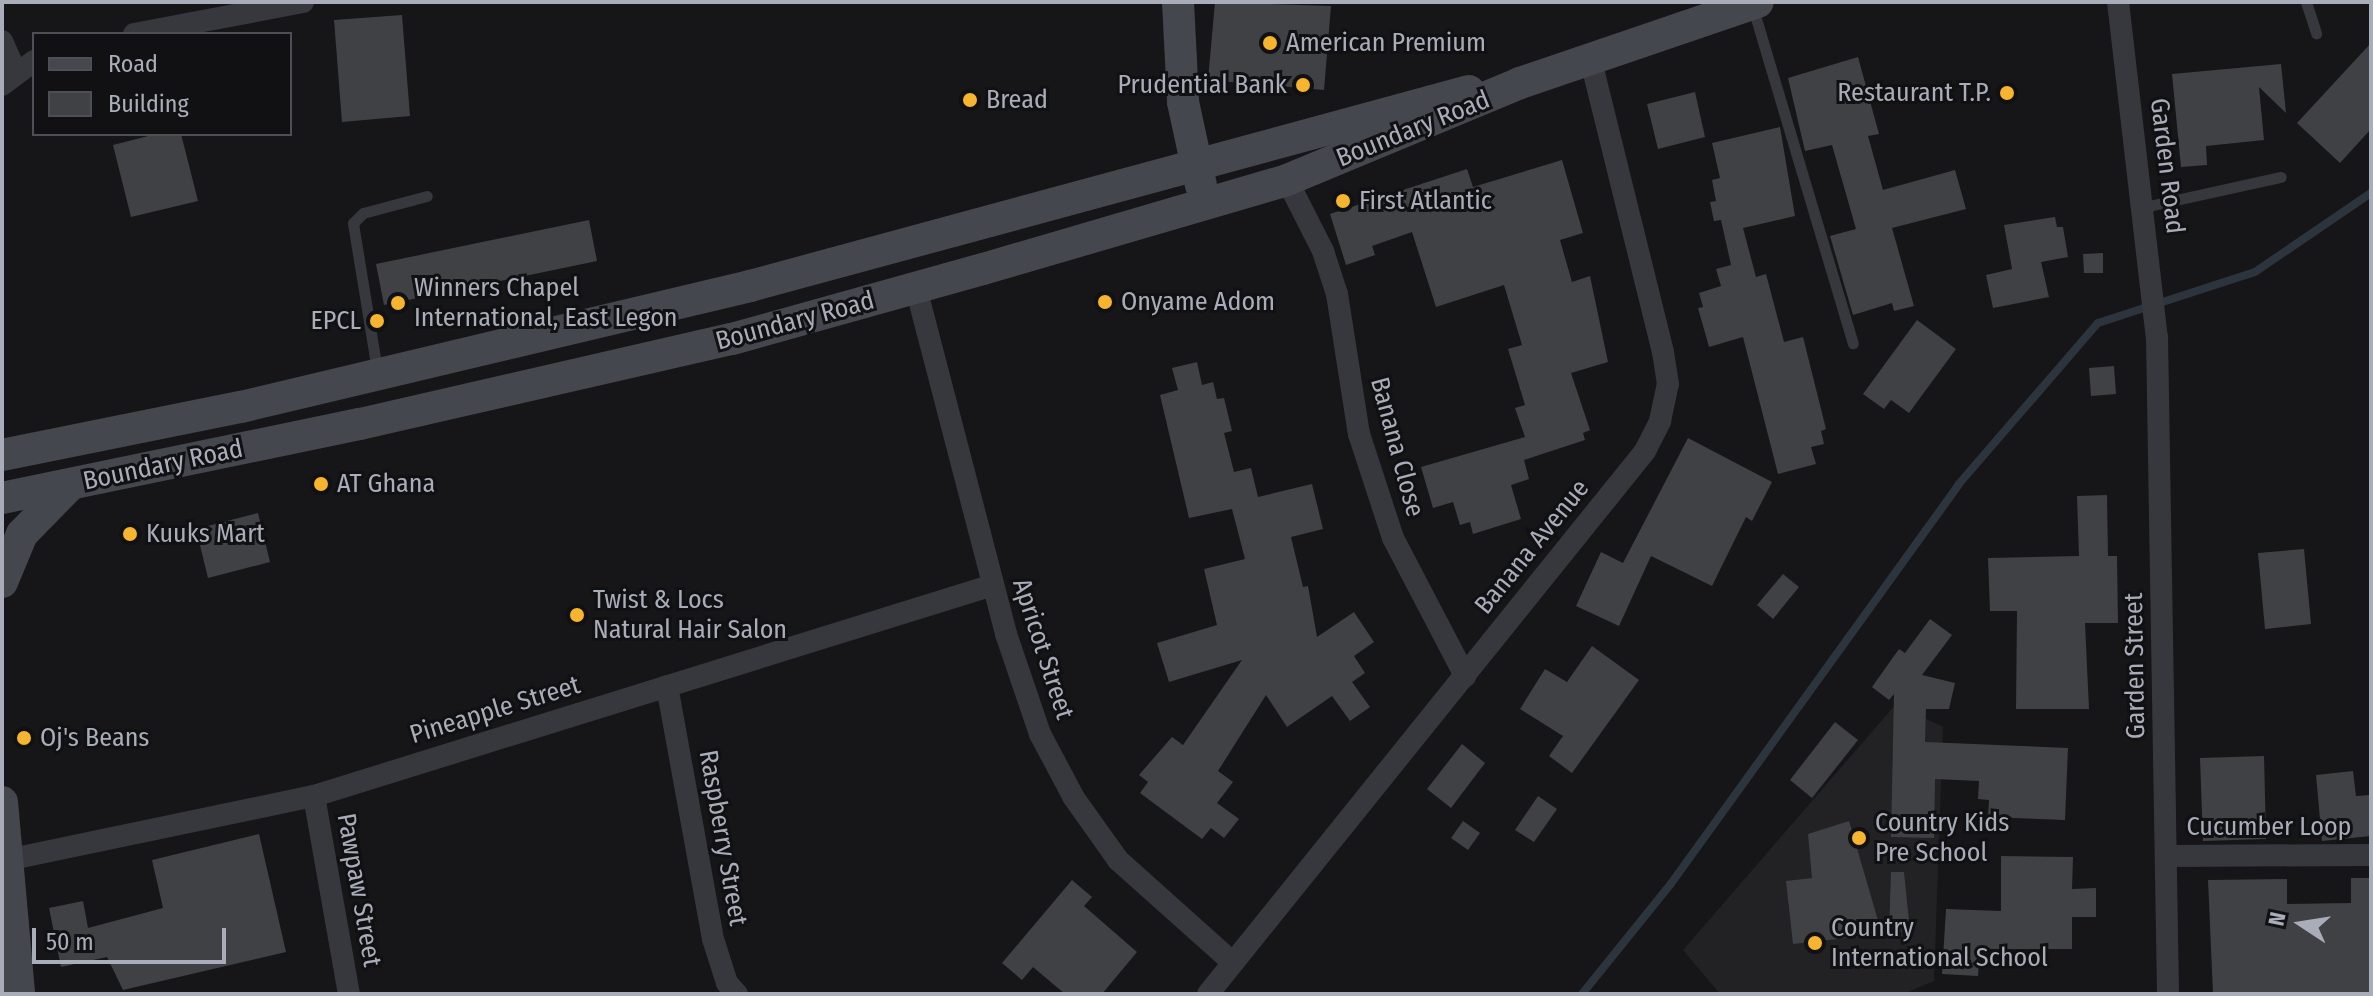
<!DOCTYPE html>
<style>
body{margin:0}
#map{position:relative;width:2373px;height:996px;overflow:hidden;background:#161618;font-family:"Fira Sans Condensed",sans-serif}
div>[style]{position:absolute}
.built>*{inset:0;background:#222225}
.stream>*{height:8px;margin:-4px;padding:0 4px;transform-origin:4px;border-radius:4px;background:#2c353d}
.building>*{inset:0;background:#404145}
.service>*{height:11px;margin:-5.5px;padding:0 5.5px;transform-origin:5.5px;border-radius:5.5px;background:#37383d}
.minor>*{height:22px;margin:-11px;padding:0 11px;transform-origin:11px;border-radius:11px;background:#37383d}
.secondary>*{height:32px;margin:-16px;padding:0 16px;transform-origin:16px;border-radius:16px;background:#45474e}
.dots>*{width:22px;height:22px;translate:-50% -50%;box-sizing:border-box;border:4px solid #111113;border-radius:50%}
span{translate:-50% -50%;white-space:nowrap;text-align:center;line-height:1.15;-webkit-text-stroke:6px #111113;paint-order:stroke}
.poi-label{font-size:26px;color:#a8adb9}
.left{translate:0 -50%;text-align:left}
.right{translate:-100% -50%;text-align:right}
.street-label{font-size:26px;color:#a8adb9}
.frame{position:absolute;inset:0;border:4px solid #a8adb9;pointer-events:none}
.legend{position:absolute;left:32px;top:32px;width:260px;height:104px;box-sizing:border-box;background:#111113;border:2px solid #4d4f55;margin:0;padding:10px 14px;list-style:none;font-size:24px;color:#a8adb9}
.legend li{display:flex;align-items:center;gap:16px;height:40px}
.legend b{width:40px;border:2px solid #4d4f55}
.north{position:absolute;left:2261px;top:884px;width:80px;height:80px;-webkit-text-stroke:6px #111113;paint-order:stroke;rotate:282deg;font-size:22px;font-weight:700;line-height:32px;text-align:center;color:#a8adb9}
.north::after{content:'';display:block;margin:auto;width:28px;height:36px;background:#a8adb9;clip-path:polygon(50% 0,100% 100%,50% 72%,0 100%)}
.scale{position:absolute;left:32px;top:928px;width:194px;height:36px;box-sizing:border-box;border:4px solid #a8adb9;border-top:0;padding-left:10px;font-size:24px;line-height:28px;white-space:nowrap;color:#a8adb9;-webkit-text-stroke:6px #111113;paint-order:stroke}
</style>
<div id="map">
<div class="built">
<i style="clip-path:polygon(1896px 704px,1943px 727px,1934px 981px,1903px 994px,1720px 994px,1683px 950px)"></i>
</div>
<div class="stream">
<i style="left:1582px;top:994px;width:140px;rotate:-51.1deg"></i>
<i style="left:1670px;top:885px;width:493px;rotate:-54.2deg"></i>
<i style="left:1958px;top:485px;width:214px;rotate:-49.2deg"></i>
<i style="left:2098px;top:323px;width:165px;rotate:-18deg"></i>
<i style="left:2255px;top:272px;width:140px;rotate:-34.3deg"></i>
</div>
<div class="building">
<i style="clip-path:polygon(1215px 2px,1331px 6px,1324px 90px,1208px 80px)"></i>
<i style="clip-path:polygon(402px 15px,410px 116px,342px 122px,334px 20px)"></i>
<i style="clip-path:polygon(2371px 43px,2371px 129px,2340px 163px,2297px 123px)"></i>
<i style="clip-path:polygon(1858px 57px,1879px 134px,1868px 136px,1883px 190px,1955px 170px,1966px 209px,1892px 228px,1914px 306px,1894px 311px,1892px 303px,1853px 315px,1830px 236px,1856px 229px,1832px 145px,1805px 151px,1788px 78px)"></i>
<i style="clip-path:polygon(2281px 64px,2286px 113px,2259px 87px,2264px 140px,2206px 146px,2207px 165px,2181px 167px,2172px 74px)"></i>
<i style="clip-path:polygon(1695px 92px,1705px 137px,1658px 149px,1647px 104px)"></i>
<i style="clip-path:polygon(1780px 127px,1795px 216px,1743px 228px,1756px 277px,1766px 274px,1784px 342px,1803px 337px,1826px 429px,1821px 431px,1824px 444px,1811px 447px,1816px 464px,1778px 474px,1743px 337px,1709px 347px,1698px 308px,1703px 307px,1699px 293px,1721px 286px,1716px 269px,1731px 265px,1721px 220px,1714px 221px,1710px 202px,1716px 201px,1712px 180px,1720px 178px,1712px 143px)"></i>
<i style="clip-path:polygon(156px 134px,181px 134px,198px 201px,131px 217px,113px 145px)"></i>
<i style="clip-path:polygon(1562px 160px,1583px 233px,1560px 240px,1572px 282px,1590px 276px,1608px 362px,1571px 373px,1590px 430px,1583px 433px,1585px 440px,1524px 460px,1529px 479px,1511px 485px,1521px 519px,1473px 534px,1470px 522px,1460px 525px,1453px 502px,1433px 508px,1421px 467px,1525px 437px,1515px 408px,1525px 405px,1508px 349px,1522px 345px,1504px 285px,1436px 307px,1412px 232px,1372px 246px,1375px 255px,1346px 265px,1330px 214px,1467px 169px,1473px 187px)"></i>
<i style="clip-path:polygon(2055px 217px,2057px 227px,2063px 227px,2068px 257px,2041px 262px,2049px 297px,1993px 308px,1986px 275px,2012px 269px,2004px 225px)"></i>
<i style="clip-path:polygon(589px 220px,597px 261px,384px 305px,376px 264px)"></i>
<i style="clip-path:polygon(2103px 253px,2103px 273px,2084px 273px,2083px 254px)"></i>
<i style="clip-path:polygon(1917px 320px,1956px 349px,1909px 413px,1891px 400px,1884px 409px,1863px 394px)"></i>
<i style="clip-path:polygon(1197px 362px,1202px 385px,1213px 382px,1217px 399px,1224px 398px,1232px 431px,1224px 433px,1234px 472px,1251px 468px,1258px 497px,1312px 484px,1323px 529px,1291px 537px,1303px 587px,1308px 586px,1317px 637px,1354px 612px,1374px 642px,1354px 656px,1365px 673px,1352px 682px,1370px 707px,1350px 721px,1332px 696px,1287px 727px,1266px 695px,1218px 771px,1233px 782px,1217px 803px,1239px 819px,1224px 838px,1211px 828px,1202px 839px,1140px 793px,1148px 782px,1139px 775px,1172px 737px,1183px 745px,1242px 660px,1169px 682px,1157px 643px,1217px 625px,1204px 569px,1245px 559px,1232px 509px,1189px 518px,1160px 395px,1178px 390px,1172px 368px)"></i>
<i style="clip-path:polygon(2114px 366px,2116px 394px,2091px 396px,2089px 368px)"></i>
<i style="clip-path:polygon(1688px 438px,1772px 482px,1752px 521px,1746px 517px,1712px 586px,1651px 556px,1619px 626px,1576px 606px,1601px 552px,1623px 563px)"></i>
<i style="clip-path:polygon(2107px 495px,2108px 556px,2117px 556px,2118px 623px,2085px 623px,2089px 709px,2016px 709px,2017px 611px,1990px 611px,1988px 558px,2079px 556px,2077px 496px)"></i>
<i style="clip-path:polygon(258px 513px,270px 562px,208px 578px,196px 529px)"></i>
<i style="clip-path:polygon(2304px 549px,2311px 624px,2265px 629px,2258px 553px)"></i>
<i style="clip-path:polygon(1783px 574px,1799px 587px,1773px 619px,1757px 605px)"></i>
<i style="clip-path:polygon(1930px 619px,1952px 635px,1922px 675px,1955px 683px,1949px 709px,1926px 709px,1925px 742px,2068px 748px,2065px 820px,1988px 817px,1989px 800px,1978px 799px,1979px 781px,1935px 779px,1934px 838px,1891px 837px,1894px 694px,1889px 700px,1872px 687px,1899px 649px,1905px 653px)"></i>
<i style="clip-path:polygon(1592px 646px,1639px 680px,1572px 773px,1549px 756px,1563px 736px,1520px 709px,1545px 669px,1567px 682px)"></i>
<i style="clip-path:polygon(1835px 722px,1858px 740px,1812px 798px,1790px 780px)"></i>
<i style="clip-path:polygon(1462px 744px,1485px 763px,1451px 808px,1427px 789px)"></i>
<i style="clip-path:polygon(2264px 756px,2266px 839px,2203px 841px,2200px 758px)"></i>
<i style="clip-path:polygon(2353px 771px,2356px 796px,2371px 795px,2371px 836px,2322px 841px,2316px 775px)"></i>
<i style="clip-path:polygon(1538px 796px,1557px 809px,1534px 842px,1515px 830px)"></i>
<i style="clip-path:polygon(1463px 821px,1480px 833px,1468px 850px,1451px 838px)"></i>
<i style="clip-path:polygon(1849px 821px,1882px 934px,1793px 944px,1786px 881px,1812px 878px,1808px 834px)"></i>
<i style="clip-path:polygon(259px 834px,286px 952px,123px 990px,107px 957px,61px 967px,49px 908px,83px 901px,88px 928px,163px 908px,152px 860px)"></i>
<i style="clip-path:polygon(2001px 856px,2073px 857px,2072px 889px,2096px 888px,2096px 917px,2072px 917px,2072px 949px,1980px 949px,1978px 976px,1942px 974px,1946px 909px,2001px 911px)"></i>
<i style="clip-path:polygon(1891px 872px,1904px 872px,1910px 931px,1889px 933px)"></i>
<i style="clip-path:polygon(2351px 878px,2371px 878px,2371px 994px,2213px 994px,2208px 880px,2287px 879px,2287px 904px,2351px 903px)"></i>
<i style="clip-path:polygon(1072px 880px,1092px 897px,1084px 906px,1137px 952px,1102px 994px,1065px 994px,1033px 967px,1022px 980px,1002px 963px)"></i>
</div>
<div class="service">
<i style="left:2306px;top:2px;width:33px;rotate:72deg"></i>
<i style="left:1752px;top:5px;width:353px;rotate:73.4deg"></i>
<i style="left:2144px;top:207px;width:140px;rotate:-12.4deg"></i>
<i style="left:377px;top:370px;width:149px;rotate:-99.3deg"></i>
<i style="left:353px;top:223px;width:14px;rotate:-45deg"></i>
<i style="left:363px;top:213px;width:66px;rotate:-14.9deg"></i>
</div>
<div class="minor">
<i style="left:2118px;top:2px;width:337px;rotate:83.4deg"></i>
<i style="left:2157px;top:337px;width:657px;rotate:89.04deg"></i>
<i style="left:134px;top:34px;width:172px;rotate:-10.7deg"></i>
<i style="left:2px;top:41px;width:32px;rotate:66deg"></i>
<i style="left:2px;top:85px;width:40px;rotate:-37deg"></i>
<i style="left:1287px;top:180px;width:80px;rotate:63.1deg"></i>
<i style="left:1323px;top:251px;width:45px;rotate:72deg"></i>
<i style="left:1337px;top:294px;width:142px;rotate:81.1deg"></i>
<i style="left:1359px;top:434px;width:109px;rotate:71.9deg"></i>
<i style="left:1393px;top:538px;width:156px;rotate:62.4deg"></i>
<i style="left:916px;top:288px;width:358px;rotate:75.4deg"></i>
<i style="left:1006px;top:634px;width:106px;rotate:71.2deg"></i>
<i style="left:1040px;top:734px;width:72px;rotate:62deg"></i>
<i style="left:1074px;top:798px;width:76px;rotate:54.6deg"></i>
<i style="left:1118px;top:860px;width:154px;rotate:41.8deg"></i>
<i style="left:667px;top:686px;width:257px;rotate:79.7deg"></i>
<i style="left:713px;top:939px;width:46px;rotate:72.3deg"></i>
<i style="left:727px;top:983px;width:15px;rotate:48deg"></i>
<i style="left:314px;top:796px;width:201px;rotate:80deg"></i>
<i style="left:2168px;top:856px;width:203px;rotate:-0.3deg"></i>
<i style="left:7px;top:860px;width:314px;rotate:-11.8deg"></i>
<i style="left:314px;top:796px;width:711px;rotate:-17.26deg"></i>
<i style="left:1208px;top:994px;width:697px;rotate:-51.17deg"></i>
<i style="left:1645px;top:451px;width:34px;rotate:-63deg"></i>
<i style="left:1660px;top:421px;width:38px;rotate:-78deg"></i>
<i style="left:1668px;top:384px;width:32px;rotate:-99deg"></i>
<i style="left:1663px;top:352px;width:303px;rotate:-103.9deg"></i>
</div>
<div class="secondary">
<i style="left:1178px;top:2px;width:100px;rotate:87.1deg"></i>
<i style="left:1183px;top:102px;width:85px;rotate:77.8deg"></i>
<i style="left:2px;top:455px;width:244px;rotate:-11.4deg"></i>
<i style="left:241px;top:407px;width:523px;rotate:-13.37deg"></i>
<i style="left:750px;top:286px;width:745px;rotate:-15.17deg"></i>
<i style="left:2px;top:498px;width:366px;rotate:-11.7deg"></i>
<i style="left:360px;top:424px;width:382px;rotate:-12.9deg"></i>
<i style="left:732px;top:339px;width:261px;rotate:-15.6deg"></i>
<i style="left:983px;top:269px;width:317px;rotate:-16.3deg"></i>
<i style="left:1287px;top:180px;width:252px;rotate:-22.6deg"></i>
<i style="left:1520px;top:83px;width:251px;rotate:-18.8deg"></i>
<i style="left:2px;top:582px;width:52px;rotate:-67.4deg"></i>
<i style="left:22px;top:534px;width:69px;rotate:-45.6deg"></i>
<i style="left:2px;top:802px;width:193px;rotate:84.9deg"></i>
</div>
<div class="dots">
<i style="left:1270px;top:43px;background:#f7b42f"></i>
<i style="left:1303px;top:85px;background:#f7b42f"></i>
<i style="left:2007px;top:93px;background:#f7b42f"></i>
<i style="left:970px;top:100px;background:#f7b42f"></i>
<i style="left:1343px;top:201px;background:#f7b42f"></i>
<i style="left:1105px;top:302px;background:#f7b42f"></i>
<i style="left:398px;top:303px;background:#f7b42f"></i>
<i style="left:377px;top:321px;background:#f7b42f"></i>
<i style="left:321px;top:484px;background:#f7b42f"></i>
<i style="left:130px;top:534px;background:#f7b42f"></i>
<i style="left:577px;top:615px;background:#f7b42f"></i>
<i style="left:24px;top:738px;background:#f7b42f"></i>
<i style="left:1859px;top:838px;background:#f7b42f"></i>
<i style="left:1815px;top:943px;background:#f7b42f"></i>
</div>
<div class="poi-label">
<span class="left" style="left:1286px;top:43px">American Premium</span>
<span class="right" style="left:1287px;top:85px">Prudential Bank</span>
<span class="right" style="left:1991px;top:93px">Restaurant T.P.</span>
<span class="left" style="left:986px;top:100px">Bread</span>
<span class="left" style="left:1359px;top:201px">First Atlantic</span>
<span class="left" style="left:414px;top:303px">Winners Chapel<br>International, East Legon</span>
<span class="left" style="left:1121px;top:302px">Onyame Adom</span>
<span class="right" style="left:361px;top:321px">EPCL</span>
<span class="left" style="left:337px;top:484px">AT Ghana</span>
<span class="left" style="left:146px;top:534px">Kuuks Mart</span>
<span class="left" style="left:593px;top:615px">Twist &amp; Locs<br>Natural Hair Salon</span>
<span class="left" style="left:40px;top:738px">Oj's Beans</span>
<span class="left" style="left:1875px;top:838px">Country Kids<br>Pre School</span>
<span class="left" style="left:1831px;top:943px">Country<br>International School</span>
</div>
<div class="street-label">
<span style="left:1413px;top:129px;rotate:-22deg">Boundary Road</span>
<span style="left:2167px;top:166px;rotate:83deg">Garden Road</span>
<span style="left:795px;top:321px;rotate:-15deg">Boundary Road</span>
<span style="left:1397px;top:447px;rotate:75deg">Banana Close</span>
<span style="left:163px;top:465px;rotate:-12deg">Boundary Road</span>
<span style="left:1532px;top:547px;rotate:-51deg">Banana Avenue</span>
<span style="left:1043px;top:649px;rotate:72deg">Apricot Street</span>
<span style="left:2135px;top:666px;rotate:-91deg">Garden Street</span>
<span style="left:495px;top:710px;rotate:-17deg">Pineapple Street</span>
<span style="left:2269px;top:827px">Cucumber Loop</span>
<span style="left:723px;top:838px;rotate:80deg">Raspberry Street</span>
<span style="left:359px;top:890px;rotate:80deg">Pawpaw Street</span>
</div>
<div class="frame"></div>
<ul class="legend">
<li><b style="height:10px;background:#45474e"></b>Road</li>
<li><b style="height:22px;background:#404145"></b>Building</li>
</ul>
<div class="north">N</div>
<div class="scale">50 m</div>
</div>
